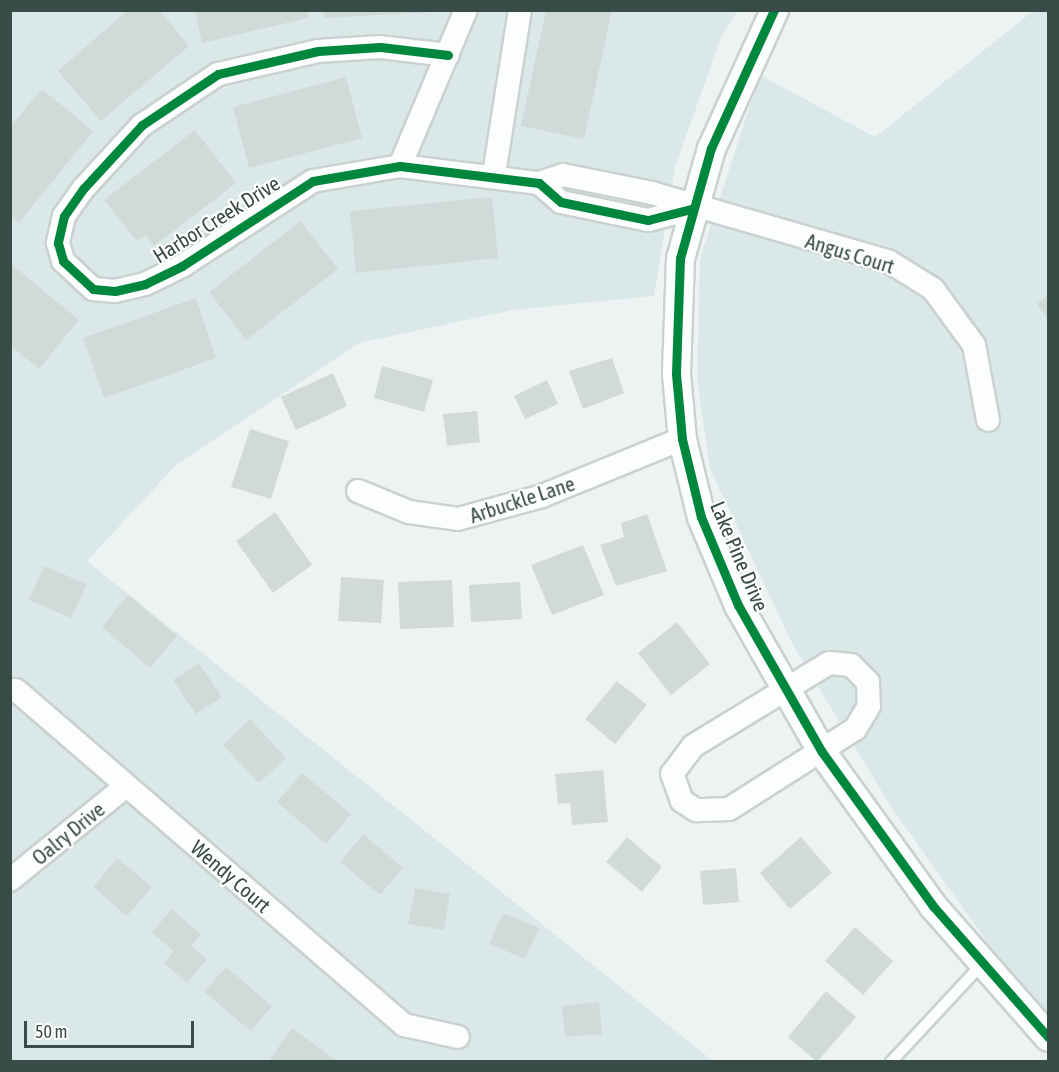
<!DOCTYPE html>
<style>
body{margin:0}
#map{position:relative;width:1059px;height:1072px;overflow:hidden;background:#edf3f3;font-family:"Asap Condensed",sans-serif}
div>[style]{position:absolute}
.residential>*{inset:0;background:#dae8e7}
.building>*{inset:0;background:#d2dad9}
.roads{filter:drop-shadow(2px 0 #cad1d1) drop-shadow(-2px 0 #cad1d1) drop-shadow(0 2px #cad1d1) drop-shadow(0 -2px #cad1d1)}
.service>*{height:10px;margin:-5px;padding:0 5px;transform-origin:5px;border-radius:5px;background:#fcfdfd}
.minor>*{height:22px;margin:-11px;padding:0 11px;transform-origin:11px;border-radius:11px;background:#fcfdfd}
.tertiary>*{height:27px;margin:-13.5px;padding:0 13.5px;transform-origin:13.5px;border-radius:13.5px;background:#fcfdfd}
.cycleway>*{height:9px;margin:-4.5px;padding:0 4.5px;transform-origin:4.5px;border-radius:4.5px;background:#00873e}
span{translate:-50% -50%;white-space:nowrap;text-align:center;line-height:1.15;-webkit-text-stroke:4.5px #fff;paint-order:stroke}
.street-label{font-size:21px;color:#374b47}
.frame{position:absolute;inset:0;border:12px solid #374b47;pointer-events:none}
.scale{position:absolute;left:24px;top:1021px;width:170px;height:27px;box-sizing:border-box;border:3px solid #374b47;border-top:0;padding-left:8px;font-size:18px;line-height:21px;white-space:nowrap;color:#374b47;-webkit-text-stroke:4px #fff;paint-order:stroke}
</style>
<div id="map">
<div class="residential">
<i style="clip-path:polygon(10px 11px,738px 11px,722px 35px,675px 167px,654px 296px,512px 310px,359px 343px,176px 465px,87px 561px,713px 1061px,11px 1061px)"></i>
<i style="clip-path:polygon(1033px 11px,1048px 11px,1048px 1017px,1027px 998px,893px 810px,793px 645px,710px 469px,697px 379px,700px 259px,760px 75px,875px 137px)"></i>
</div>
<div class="building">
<i style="clip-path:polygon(128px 10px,159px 10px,189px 46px,101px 121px,58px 71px)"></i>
<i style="clip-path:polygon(195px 10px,307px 10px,308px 18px,202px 43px)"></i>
<i style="clip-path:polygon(324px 10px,431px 10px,432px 12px,325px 18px)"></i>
<i style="clip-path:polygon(546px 10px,612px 10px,584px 139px,521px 126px)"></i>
<i style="clip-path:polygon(346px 77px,362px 138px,249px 168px,233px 107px)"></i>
<i style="clip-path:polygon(42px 89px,93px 131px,19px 223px,10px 216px,10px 127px)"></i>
<i style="clip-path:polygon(195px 130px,236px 183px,154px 246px,146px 235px,137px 241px,104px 200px)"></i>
<i style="clip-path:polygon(492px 197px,498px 258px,356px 273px,350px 211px)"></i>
<i style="clip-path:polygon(301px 221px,338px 269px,246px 340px,209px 292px)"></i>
<i style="clip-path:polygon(10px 263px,79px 320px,39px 369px,10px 345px)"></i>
<i style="clip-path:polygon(1048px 295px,1048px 320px,1037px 304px)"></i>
<i style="clip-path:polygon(196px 298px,216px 358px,104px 398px,83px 338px)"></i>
<i style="clip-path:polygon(612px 358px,624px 393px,583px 409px,569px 371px)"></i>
<i style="clip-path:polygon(382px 366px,433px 380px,424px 412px,374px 398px)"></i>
<i style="clip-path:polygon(333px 373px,347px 406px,296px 430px,281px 397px)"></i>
<i style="clip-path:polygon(547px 380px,558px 404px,525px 419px,514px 396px)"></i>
<i style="clip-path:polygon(477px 411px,480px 442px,447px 446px,443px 414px)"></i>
<i style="clip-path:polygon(250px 429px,289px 441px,271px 499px,231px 487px)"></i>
<i style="clip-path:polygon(275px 512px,312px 565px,273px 593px,236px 541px)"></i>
<i style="clip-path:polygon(647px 514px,667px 571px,616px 586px,600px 545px,624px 537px,621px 523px)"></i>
<i style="clip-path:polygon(583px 545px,604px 595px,552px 615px,531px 565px)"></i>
<i style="clip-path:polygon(44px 566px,87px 584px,71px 618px,29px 600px)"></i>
<i style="clip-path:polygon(341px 577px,384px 580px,381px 623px,338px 621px)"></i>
<i style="clip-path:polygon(452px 580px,454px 627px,400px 629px,398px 582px)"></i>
<i style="clip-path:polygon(520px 582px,522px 619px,471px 622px,469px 585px)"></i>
<i style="clip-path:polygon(128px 595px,177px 636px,150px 668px,102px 627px)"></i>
<i style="clip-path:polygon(677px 622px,710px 664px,671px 695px,638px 653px)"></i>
<i style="clip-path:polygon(199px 663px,222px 697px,196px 714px,173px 680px)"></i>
<i style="clip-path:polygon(617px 681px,647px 705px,615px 744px,585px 719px)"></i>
<i style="clip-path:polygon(250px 719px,286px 758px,259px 783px,223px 745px)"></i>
<i style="clip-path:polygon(603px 770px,608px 822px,572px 825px,570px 803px,558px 804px,555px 774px)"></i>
<i style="clip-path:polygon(302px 773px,351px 814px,326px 844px,277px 802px)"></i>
<i style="clip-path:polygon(363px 834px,403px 868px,380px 895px,340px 862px)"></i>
<i style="clip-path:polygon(627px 837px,662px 867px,642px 892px,606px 862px)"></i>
<i style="clip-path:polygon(801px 837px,832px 873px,790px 909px,760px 873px)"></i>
<i style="clip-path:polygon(117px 858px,152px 887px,127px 916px,93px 887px)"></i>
<i style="clip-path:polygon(736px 868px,739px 902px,703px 905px,700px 871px)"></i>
<i style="clip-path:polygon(415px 888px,450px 894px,444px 930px,408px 924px)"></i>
<i style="clip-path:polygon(171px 909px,201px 934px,191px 946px,207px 959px,187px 983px,164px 963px,174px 951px,152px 933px)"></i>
<i style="clip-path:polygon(503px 913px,539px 928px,525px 959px,489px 944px)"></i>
<i style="clip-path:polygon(855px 927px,893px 961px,863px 995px,825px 961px)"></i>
<i style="clip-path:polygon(226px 967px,272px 1006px,251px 1031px,204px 992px)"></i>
<i style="clip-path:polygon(826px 991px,856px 1017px,817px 1062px,788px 1037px)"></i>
<i style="clip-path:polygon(599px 1002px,602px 1034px,565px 1037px,562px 1006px)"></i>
<i style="clip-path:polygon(292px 1028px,336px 1060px,334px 1062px,268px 1062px)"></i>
</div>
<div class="roads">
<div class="service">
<i style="left:891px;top:1062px;width:134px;rotate:-47.1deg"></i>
</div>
<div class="minor">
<i style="left:448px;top:55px;width:68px;rotate:-173.3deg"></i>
<i style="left:380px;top:47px;width:62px;rotate:176.3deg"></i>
<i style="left:318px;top:51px;width:103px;rotate:167deg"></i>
<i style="left:218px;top:74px;width:92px;rotate:146.1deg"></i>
<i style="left:142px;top:125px;width:87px;rotate:132.7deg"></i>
<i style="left:83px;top:189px;width:33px;rotate:125deg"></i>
<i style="left:64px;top:216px;width:28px;rotate:103deg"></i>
<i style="left:58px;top:243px;width:19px;rotate:74deg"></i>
<i style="left:63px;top:261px;width:41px;rotate:43deg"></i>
<i style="left:93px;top:289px;width:22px;rotate:5deg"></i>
<i style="left:115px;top:291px;width:31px;rotate:-13deg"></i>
<i style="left:145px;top:284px;width:41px;rotate:-25.9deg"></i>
<i style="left:182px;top:266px;width:156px;rotate:-33deg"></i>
<i style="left:313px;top:181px;width:88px;rotate:-9.8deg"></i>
<i style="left:400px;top:166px;width:140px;rotate:7deg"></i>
<i style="left:539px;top:183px;width:29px;rotate:41deg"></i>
<i style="left:561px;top:202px;width:89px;rotate:11.7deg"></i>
<i style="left:648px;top:220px;width:44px;rotate:-14.3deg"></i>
<i style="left:400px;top:166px;width:169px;rotate:-67.1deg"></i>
<i style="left:494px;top:174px;width:166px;rotate:-81deg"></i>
<i style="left:539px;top:183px;width:25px;rotate:-18deg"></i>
<i style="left:563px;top:175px;width:91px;rotate:11.4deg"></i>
<i style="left:652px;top:193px;width:246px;rotate:16.1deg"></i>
<i style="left:888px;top:261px;width:53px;rotate:31.9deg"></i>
<i style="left:933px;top:289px;width:69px;rotate:53.8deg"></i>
<i style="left:974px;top:345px;width:76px;rotate:79.4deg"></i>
<i style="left:358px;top:491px;width:55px;rotate:22.4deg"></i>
<i style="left:409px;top:512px;width:49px;rotate:8.1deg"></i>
<i style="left:458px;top:519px;width:87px;rotate:-15.3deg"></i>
<i style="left:542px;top:496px;width:151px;rotate:-22.2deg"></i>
<i style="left:829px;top:663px;width:22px;rotate:5deg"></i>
<i style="left:851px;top:665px;width:24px;rotate:45deg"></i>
<i style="left:868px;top:682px;width:24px;rotate:88deg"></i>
<i style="left:869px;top:706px;width:27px;rotate:121deg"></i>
<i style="left:855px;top:729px;width:149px;rotate:147.6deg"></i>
<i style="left:729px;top:809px;width:33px;rotate:178deg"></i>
<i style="left:696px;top:810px;width:17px;rotate:-147deg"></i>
<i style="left:682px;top:801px;width:29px;rotate:-110deg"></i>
<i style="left:672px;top:774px;width:35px;rotate:-53deg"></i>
<i style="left:693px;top:746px;width:159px;rotate:-31.4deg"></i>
<i style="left:16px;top:690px;width:513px;rotate:40.81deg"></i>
<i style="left:404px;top:1025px;width:55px;rotate:12.5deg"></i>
<i style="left:10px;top:880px;width:149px;rotate:-39deg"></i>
</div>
<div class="tertiary">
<i style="left:774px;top:10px;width:152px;rotate:114.5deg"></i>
<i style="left:711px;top:148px;width:114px;rotate:105.7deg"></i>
<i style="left:680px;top:258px;width:116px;rotate:92deg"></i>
<i style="left:676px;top:374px;width:65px;rotate:84.7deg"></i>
<i style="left:682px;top:439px;width:80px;rotate:76.3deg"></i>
<i style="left:701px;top:517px;width:95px;rotate:67.2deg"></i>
<i style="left:738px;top:605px;width:169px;rotate:60.3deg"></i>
<i style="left:822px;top:752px;width:190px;rotate:54.2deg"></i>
<i style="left:933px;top:906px;width:174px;rotate:48.7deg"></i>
</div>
</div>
<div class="cycleway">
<i style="left:774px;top:10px;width:152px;rotate:114.5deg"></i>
<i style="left:711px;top:148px;width:114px;rotate:105.7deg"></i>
<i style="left:680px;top:258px;width:116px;rotate:92deg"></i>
<i style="left:676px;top:374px;width:65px;rotate:84.7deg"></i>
<i style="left:682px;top:439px;width:80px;rotate:76.3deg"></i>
<i style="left:701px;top:517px;width:95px;rotate:67.2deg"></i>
<i style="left:738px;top:605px;width:169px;rotate:60.3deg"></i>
<i style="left:822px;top:752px;width:190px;rotate:54.2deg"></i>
<i style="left:933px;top:906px;width:174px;rotate:48.7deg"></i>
<i style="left:448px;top:55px;width:68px;rotate:-173.3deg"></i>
<i style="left:380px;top:47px;width:62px;rotate:176.3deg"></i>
<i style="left:318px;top:51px;width:103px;rotate:167deg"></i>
<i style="left:218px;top:74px;width:92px;rotate:146.1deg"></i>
<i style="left:142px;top:125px;width:87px;rotate:132.7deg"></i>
<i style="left:83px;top:189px;width:33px;rotate:125deg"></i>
<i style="left:64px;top:216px;width:28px;rotate:103deg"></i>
<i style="left:58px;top:243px;width:19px;rotate:74deg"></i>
<i style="left:63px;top:261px;width:41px;rotate:43deg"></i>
<i style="left:93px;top:289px;width:22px;rotate:5deg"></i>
<i style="left:115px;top:291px;width:31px;rotate:-13deg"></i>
<i style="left:145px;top:284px;width:41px;rotate:-25.9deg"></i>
<i style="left:182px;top:266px;width:156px;rotate:-33deg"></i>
<i style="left:313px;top:181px;width:88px;rotate:-9.8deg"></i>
<i style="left:400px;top:166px;width:140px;rotate:7deg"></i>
<i style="left:539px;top:183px;width:29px;rotate:41deg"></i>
<i style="left:561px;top:202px;width:89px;rotate:11.7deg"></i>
<i style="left:648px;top:220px;width:44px;rotate:-14.3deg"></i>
</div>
<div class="street-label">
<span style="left:216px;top:219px;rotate:-32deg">Harbor Creek Drive</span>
<span style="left:850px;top:253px;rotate:17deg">Angus Court</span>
<span style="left:522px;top:499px;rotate:-18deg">Arbuckle Lane</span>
<span style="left:740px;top:556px;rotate:67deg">Lake Pine Drive</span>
<span style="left:68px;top:833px;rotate:-39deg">Oalry Drive</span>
<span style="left:231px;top:876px;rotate:41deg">Wendy Court</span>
</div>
<div class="frame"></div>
<div class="scale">50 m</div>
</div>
